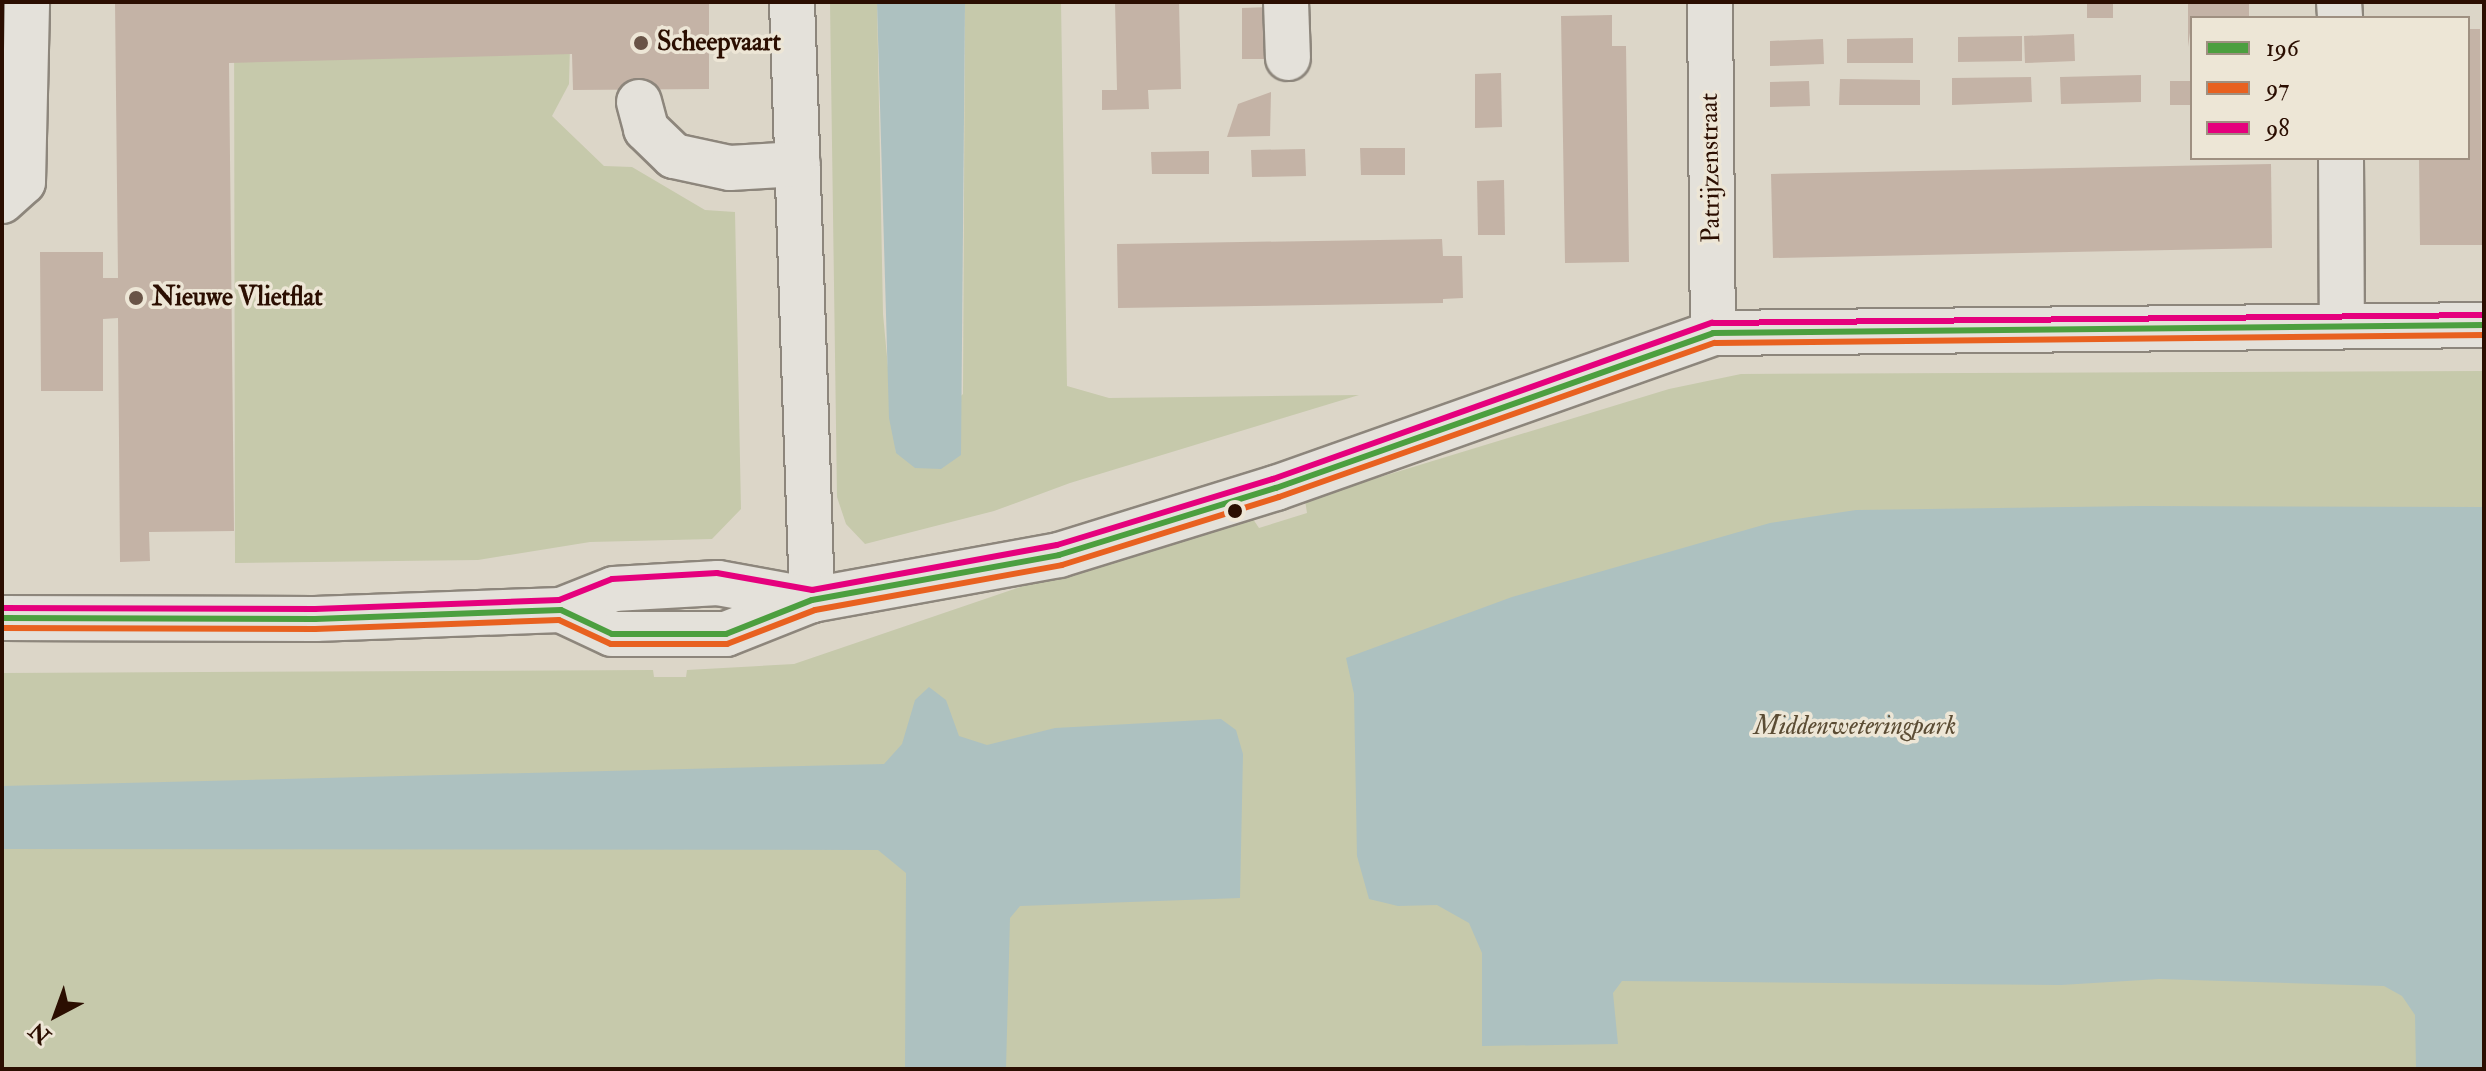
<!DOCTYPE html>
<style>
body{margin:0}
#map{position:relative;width:2486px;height:1071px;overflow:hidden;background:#dcd6c8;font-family:"IM FELL Double Pica",serif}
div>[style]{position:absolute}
.green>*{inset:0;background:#c6c9ab}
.water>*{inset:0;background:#adc1c0}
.building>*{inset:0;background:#c4b3a6}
.roads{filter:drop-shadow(2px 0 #8d867c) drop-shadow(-2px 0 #8d867c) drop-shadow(0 2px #8d867c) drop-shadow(0 -2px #8d867c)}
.minor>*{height:44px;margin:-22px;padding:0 22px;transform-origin:22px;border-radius:22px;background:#e4e1da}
.bus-1>*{height:6px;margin:-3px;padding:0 3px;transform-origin:3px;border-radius:3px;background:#4c9f3f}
.bus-2>*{height:6px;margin:-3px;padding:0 3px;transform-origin:3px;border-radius:3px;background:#e86120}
.bus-3>*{height:6px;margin:-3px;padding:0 3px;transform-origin:3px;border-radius:3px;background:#e5007d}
.dots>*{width:22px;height:22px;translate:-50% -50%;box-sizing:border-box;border:4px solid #ede6d6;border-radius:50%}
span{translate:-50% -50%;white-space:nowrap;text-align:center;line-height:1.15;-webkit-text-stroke:7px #ede6d6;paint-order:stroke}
.poi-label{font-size:26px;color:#2b0e01;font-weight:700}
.left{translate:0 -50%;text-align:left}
.street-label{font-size:26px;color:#2b0e01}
.park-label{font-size:26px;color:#5b4c34;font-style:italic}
.frame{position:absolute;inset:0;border:4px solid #2b0e01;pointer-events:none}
.legend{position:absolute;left:2190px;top:16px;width:280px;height:144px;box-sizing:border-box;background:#ede6d6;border:2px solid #9f9081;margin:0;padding:10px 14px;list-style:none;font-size:24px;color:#2b0e01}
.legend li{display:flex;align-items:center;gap:16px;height:40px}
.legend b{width:40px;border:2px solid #9f9081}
.north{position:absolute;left:16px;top:975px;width:80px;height:80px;-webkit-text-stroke:6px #ede6d6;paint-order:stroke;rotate:221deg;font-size:22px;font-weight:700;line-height:32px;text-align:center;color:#2b0e01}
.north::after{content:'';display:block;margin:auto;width:28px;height:36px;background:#2b0e01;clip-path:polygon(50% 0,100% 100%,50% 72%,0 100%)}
</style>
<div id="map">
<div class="green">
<i style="clip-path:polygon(234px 2px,468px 2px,570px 46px,569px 84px,552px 116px,604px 166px,632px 167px,705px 210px,735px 212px,741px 509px,712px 539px,590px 542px,478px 560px,235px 563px)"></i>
<i style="clip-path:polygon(830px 2px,877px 2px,883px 314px,896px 453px,963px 394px,965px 2px,1061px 2px,1067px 386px,1109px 398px,1359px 395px,1070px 483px,994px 511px,865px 544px,846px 524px,837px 497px)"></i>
<i style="clip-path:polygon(2484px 371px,2484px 1069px,2px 1069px,2px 673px,653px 670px,654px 677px,686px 677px,687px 670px,794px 664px,1208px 523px,1249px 513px,1259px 528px,1307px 513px,1305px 500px,1669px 389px,1741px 374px)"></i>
</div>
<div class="water">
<i style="clip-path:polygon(877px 2px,965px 2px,961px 455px,941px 469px,915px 468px,896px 453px,889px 418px)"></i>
<i style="clip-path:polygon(2141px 506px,2484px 507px,2484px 1069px,2416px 1069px,2415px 1015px,2402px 996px,2384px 986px,2159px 979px,2061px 985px,1622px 981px,1613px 993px,1618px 1044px,1482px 1046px,1482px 953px,1469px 923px,1437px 905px,1398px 906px,1369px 899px,1357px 856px,1354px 694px,1346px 658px,1512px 597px,1770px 523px,1856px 510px)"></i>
<i style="clip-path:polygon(929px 687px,946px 700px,959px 736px,987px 745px,1055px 728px,1221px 719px,1236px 730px,1243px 754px,1240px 898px,1020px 906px,1010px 918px,1006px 1069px,905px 1069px,906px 873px,878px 850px,2px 849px,2px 786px,884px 764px,902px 744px,915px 700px)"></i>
</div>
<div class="building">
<i style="clip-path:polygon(115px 2px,709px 2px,709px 89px,573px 90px,572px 54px,229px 63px,234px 531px,149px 532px,150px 561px,120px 562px,118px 318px,103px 319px,103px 391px,41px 391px,40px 252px,103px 252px,103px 278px,118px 278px)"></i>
<i style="clip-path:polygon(1115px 2px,1179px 2px,1181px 89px,1148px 90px,1149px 109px,1102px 110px,1102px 90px,1117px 90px)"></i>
<i style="clip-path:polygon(2087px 2px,2113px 2px,2113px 18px,2087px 18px)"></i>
<i style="clip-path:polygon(2188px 2px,2249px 2px,2249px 18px,2192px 18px,2188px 47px)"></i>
<i style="clip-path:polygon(1269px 7px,1270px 59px,1242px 59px,1242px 8px)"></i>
<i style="clip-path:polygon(1612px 15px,1612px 46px,1626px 46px,1629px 262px,1565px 263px,1561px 16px)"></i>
<i style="clip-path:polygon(2468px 29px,2480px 29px,2482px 245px,2420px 245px,2419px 158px,2468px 158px)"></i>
<i style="clip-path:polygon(2074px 34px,2075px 61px,2025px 63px,2024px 36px)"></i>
<i style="clip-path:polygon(2022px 36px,2022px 61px,1958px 62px,1958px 37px)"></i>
<i style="clip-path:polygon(1913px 38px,1913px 63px,1847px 63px,1847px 39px)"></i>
<i style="clip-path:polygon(1823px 39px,1824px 64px,1770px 66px,1770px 41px)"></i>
<i style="clip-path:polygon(1501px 73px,1502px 127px,1475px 128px,1475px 74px)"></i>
<i style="clip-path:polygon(2141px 75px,2141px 102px,2061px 104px,2060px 77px)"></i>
<i style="clip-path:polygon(2031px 77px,2032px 102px,1952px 105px,1952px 78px)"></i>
<i style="clip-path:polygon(1840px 79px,1920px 80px,1920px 105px,1839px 105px)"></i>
<i style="clip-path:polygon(1809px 81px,1810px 106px,1770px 107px,1770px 82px)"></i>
<i style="clip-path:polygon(2170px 81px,2192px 81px,2192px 105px,2170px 105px)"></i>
<i style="clip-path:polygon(1271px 92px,1270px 136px,1227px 137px,1238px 104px)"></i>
<i style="clip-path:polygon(1360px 148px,1405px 148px,1405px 175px,1361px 175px)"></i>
<i style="clip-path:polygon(1305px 149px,1306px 176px,1252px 177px,1251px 150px)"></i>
<i style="clip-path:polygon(1209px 151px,1209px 174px,1152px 174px,1151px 152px)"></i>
<i style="clip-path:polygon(2271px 164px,2272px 248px,1773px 258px,1771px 174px)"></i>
<i style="clip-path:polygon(1504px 180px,1505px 235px,1478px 235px,1477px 181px)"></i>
<i style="clip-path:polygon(1442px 239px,1443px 256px,1462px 256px,1463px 298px,1443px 299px,1443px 303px,1118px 308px,1117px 244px)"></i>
</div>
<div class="roads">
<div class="minor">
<i style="left:792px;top:2px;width:598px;rotate:88.08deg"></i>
<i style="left:1286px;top:2px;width:56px;rotate:88deg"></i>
<i style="left:1710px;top:2px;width:331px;rotate:89.5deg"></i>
<i style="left:2339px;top:2px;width:16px;rotate:86deg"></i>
<i style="left:639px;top:102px;width:28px;rotate:75deg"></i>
<i style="left:646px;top:129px;width:39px;rotate:44deg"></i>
<i style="left:674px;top:156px;width:57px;rotate:12.1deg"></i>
<i style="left:730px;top:168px;width:68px;rotate:-3.4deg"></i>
<i style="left:2341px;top:158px;width:167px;rotate:89.7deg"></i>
<i style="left:2px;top:201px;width:28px;rotate:-42deg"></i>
<i style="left:23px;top:182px;width:180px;rotate:-88.7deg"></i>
<i style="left:561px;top:610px;width:56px;rotate:25.2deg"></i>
<i style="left:612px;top:634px;width:114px"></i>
<i style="left:726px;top:634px;width:92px;rotate:-21.6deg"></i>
<i style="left:812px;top:600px;width:251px;rotate:-10.3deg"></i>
<i style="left:1059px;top:555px;width:227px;rotate:-17.2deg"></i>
<i style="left:1276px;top:488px;width:464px;rotate:-19.5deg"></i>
<i style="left:1713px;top:333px;width:771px;rotate:-0.59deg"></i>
<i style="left:2px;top:618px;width:313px;rotate:0.2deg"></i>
<i style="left:315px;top:619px;width:246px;rotate:-2.1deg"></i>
<i style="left:561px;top:610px;width:57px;rotate:-21.6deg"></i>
<i style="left:614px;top:589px;width:104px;rotate:-3.3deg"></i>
<i style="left:718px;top:583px;width:96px;rotate:10.3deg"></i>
</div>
</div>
<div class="bus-1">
<i style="left:2px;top:618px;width:313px;rotate:0.2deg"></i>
<i style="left:315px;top:619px;width:246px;rotate:-2.1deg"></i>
<i style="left:561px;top:610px;width:56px;rotate:25.2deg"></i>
<i style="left:612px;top:634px;width:114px"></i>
<i style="left:726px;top:634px;width:92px;rotate:-21.6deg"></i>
<i style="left:812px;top:600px;width:251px;rotate:-10.3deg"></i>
<i style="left:1059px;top:555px;width:227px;rotate:-17.2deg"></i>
<i style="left:1276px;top:488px;width:464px;rotate:-19.5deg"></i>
<i style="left:1713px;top:333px;width:771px;rotate:-0.59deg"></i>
</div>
<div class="bus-2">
<i style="left:2px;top:628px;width:313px;rotate:0.2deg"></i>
<i style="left:315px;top:629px;width:244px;rotate:-2.1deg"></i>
<i style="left:559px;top:620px;width:57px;rotate:24.8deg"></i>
<i style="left:611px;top:644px;width:116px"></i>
<i style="left:727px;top:644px;width:94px;rotate:-21.1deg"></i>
<i style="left:815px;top:610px;width:251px;rotate:-10.3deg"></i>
<i style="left:1062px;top:565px;width:227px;rotate:-17.4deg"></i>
<i style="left:1279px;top:497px;width:462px;rotate:-19.5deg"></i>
<i style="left:1715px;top:343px;width:769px;rotate:-0.6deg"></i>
</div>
<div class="bus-3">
<i style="left:2px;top:608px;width:313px;rotate:0.2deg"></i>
<i style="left:315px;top:609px;width:244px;rotate:-2.1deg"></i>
<i style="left:559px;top:600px;width:57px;rotate:-21.6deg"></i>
<i style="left:612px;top:579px;width:105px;rotate:-3.3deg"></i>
<i style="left:717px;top:573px;width:97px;rotate:10.1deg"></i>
<i style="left:812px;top:590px;width:249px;rotate:-10.4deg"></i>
<i style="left:1057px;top:545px;width:226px;rotate:-17deg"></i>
<i style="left:1273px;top:479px;width:466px;rotate:-19.6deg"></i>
<i style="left:1712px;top:323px;width:772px;rotate:-0.59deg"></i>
</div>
<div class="dots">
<i style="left:641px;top:43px;background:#695447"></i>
<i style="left:136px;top:298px;background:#695447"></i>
<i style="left:1235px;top:511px;background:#2b0e01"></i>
</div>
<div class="poi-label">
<span class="left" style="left:657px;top:43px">Scheepvaart</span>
<span class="left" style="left:152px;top:298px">Nieuwe Vlietflat</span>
</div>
<div class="street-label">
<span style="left:1711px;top:168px;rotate:-91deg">Patrijzenstraat</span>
</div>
<div class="park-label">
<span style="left:1855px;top:727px">Middenweteringpark</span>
</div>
<div class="frame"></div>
<ul class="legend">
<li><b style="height:10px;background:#4c9f3f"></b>196</li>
<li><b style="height:10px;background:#e86120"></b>97</li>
<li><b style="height:10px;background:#e5007d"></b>98</li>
</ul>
<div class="north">N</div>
</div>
